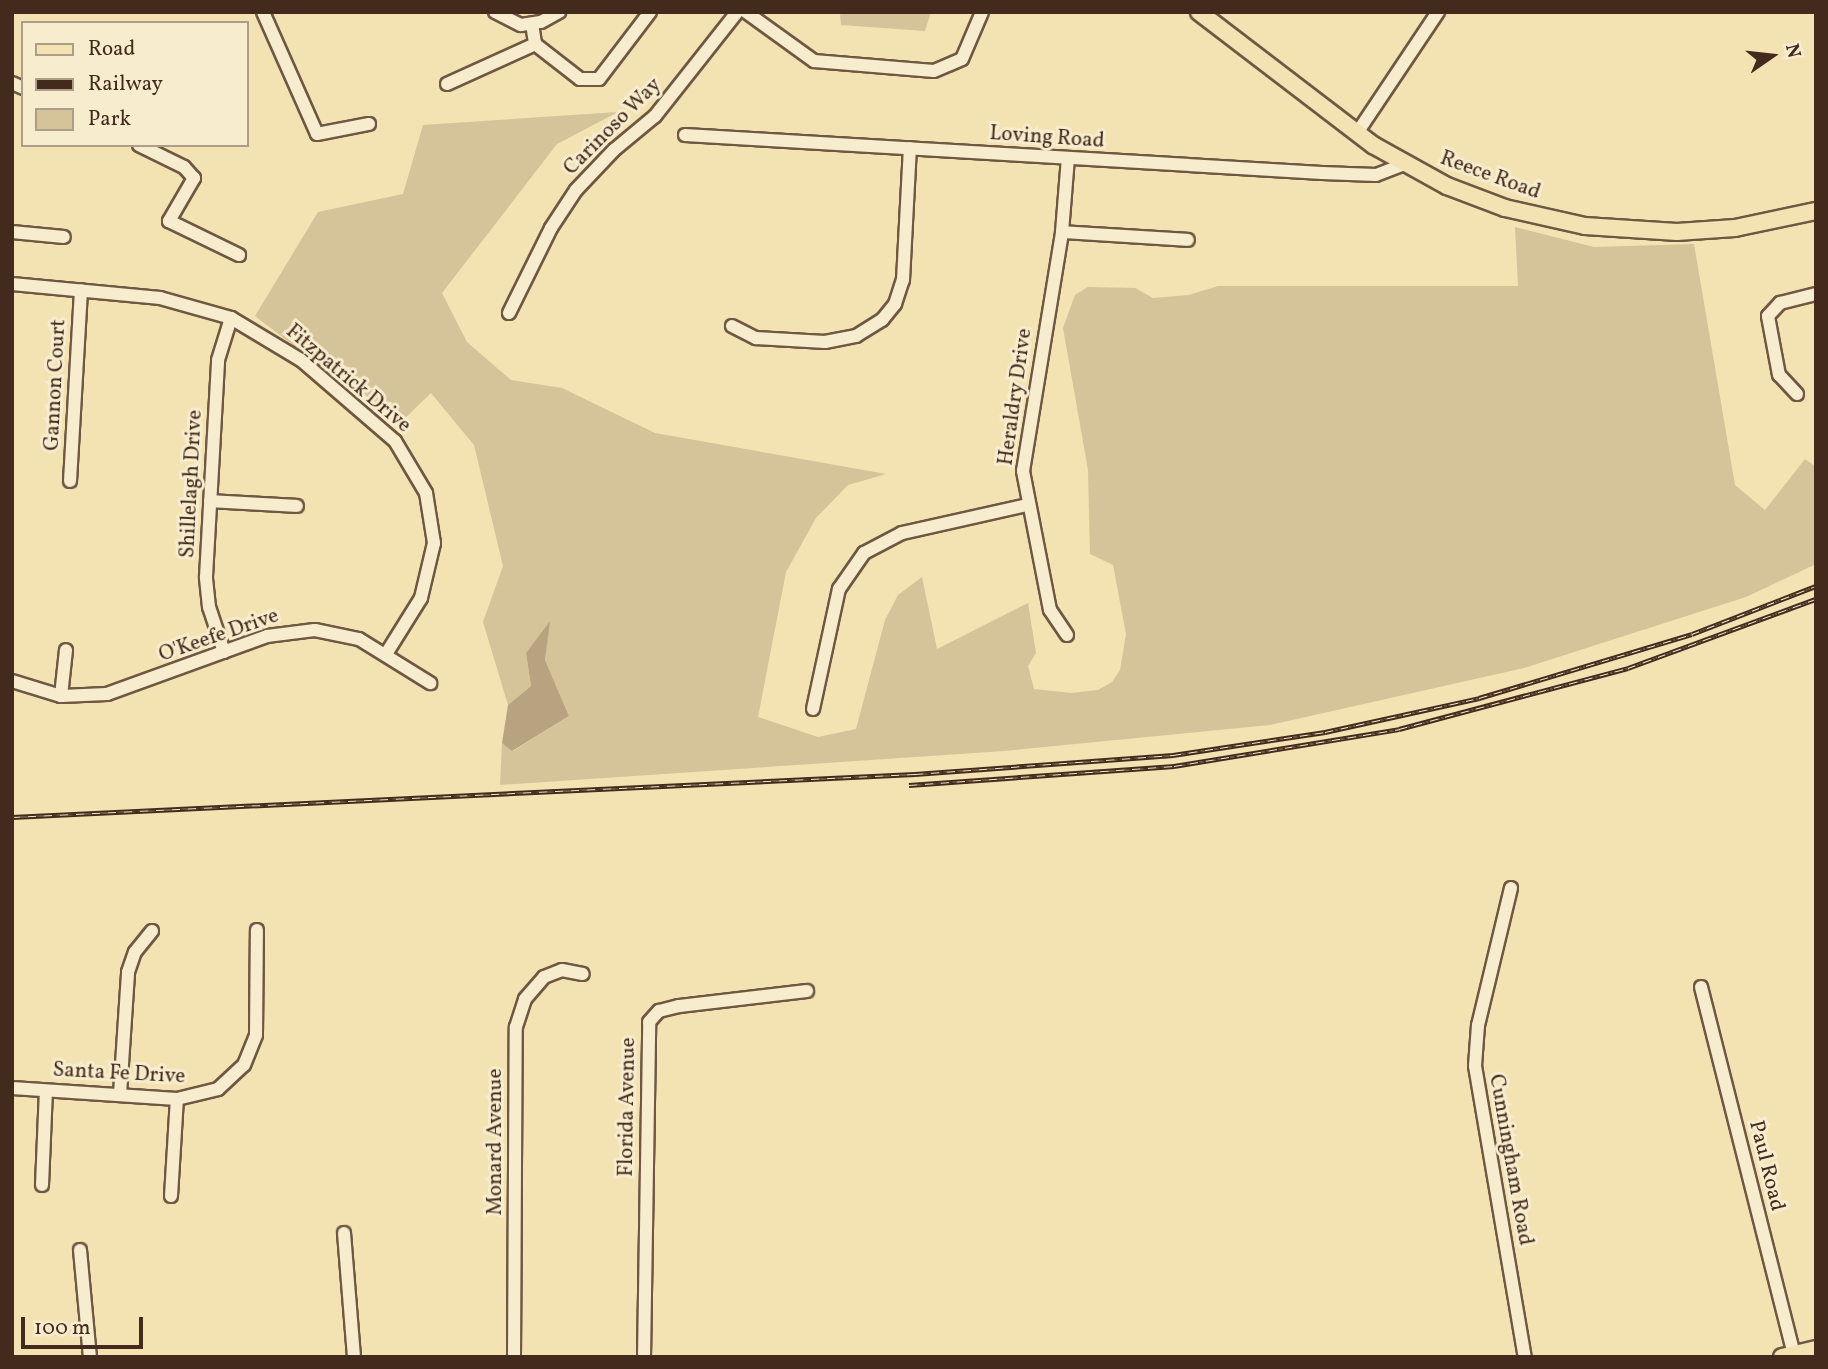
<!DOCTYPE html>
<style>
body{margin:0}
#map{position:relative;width:1828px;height:1369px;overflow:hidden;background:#f3e2b2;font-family:Vollkorn,serif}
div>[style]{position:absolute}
.green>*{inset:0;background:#d5c399}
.water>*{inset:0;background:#b7a37f}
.roads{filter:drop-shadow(2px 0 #6e5842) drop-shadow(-2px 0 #6e5842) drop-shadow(0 2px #6e5842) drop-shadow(0 -2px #6e5842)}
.minor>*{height:12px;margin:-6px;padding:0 6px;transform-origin:6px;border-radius:6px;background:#f7eccd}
.major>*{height:16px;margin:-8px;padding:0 8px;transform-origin:8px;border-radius:8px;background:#f3e2b2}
.rail>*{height:5px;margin-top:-2.5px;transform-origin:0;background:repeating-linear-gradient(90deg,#f7eccd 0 8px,#422a1d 0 16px);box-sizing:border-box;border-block:2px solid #422a1d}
span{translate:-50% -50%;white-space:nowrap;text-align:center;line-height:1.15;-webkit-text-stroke:6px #f7eccd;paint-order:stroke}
.street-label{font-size:21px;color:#422a1d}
.frame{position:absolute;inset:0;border:14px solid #422a1d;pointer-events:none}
.legend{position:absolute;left:21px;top:21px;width:228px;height:126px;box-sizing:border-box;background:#f7eccd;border:2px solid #af9e87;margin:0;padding:9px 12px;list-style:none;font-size:21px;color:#422a1d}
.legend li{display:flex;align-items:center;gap:14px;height:35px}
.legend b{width:35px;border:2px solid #af9e87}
.north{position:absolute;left:1737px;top:21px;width:70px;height:70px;-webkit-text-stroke:5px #f7eccd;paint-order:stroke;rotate:76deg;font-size:19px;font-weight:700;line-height:28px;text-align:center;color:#422a1d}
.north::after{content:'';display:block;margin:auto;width:24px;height:32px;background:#422a1d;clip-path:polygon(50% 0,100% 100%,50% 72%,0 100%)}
.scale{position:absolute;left:21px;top:1317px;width:122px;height:32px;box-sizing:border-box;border:4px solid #422a1d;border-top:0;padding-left:9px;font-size:21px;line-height:24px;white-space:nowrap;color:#422a1d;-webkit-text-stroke:5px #f7eccd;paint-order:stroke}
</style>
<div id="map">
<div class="green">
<i style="clip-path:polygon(840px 12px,931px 12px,925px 31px,841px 25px)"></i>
<i style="clip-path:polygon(618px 112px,557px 144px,442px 293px,467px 342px,511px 380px,562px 388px,655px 433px,886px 474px,848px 485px,816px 518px,786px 572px,758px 717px,818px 737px,856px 729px,885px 620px,898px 595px,922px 577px,937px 649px,1028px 603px,1036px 653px,1028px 666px,1034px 689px,1071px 693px,1098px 690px,1112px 682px,1120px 670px,1126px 634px,1113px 565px,1090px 554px,1088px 470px,1063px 328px,1075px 295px,1088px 287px,1135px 288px,1153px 298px,1189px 295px,1218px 286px,1518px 286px,1515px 227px,1594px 247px,1694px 244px,1735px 485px,1765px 510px,1805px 459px,1816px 467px,1816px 564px,1746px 597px,1524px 668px,1270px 725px,1004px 751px,500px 785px,502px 743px,513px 751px,569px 716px,545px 660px,549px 623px,526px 653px,531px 686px,508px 705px,483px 622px,503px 566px,474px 445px,431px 393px,398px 425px,255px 316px,318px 212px,403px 194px,423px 125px)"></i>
</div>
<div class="water">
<i style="clip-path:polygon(550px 621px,545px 660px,569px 716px,512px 751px,502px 743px,508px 705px,531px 686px,526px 653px)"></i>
</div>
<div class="roads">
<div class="minor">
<i style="left:263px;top:12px;width:133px;rotate:66.1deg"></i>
<i style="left:317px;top:134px;width:53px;rotate:-10.9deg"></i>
<i style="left:495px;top:12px;width:29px;rotate:27deg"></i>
<i style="left:521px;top:25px;width:20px;rotate:-9deg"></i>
<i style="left:541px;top:22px;width:21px;rotate:-29deg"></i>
<i style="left:746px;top:12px;width:84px;rotate:35.8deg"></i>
<i style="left:814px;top:61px;width:120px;rotate:4.8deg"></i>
<i style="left:934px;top:71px;width:30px;rotate:-23deg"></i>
<i style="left:962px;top:59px;width:51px;rotate:-66.9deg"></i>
<i style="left:532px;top:24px;width:20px;rotate:81deg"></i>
<i style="left:535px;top:44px;width:57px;rotate:37.9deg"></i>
<i style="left:580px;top:79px;width:19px"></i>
<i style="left:599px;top:79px;width:84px;rotate:-52.7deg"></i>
<i style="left:12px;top:83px;width:12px;rotate:24deg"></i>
<i style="left:447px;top:84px;width:97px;rotate:-24.4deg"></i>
<i style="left:1357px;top:133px;width:146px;rotate:-56.2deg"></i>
<i style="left:685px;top:135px;width:638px;rotate:3.41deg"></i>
<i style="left:1322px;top:173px;width:54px;rotate:2.1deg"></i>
<i style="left:1376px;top:175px;width:30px;rotate:-21deg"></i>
<i style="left:139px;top:145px;width:50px;rotate:26.1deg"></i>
<i style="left:184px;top:167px;width:15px;rotate:48deg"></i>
<i style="left:194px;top:178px;width:50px;rotate:120.2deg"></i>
<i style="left:169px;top:221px;width:78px;rotate:25.9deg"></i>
<i style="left:12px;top:232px;width:52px;rotate:5.5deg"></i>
<i style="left:1062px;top:232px;width:126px;rotate:3.6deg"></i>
<i style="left:12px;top:284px;width:149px;rotate:5.4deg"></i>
<i style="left:160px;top:298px;width:74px;rotate:15.7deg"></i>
<i style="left:231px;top:318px;width:82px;rotate:31deg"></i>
<i style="left:301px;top:360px;width:124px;rotate:40.8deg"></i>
<i style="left:395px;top:441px;width:61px;rotate:59.2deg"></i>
<i style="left:426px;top:493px;width:51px;rotate:80.9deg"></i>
<i style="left:434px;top:543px;width:57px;rotate:103.3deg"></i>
<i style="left:421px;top:598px;width:66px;rotate:122deg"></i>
<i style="left:509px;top:313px;width:95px;rotate:-63.7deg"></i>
<i style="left:551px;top:228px;width:45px;rotate:-56.7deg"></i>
<i style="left:576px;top:190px;width:55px;rotate:-46.5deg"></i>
<i style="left:614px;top:150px;width:53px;rotate:-39.7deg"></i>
<i style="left:655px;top:116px;width:132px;rotate:-51.7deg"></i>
<i style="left:732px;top:326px;width:27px;rotate:27deg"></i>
<i style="left:756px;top:338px;width:69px;rotate:3.3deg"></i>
<i style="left:825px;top:342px;width:32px;rotate:-11deg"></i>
<i style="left:856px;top:336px;width:31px;rotate:-32deg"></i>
<i style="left:882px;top:320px;width:21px;rotate:-51deg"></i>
<i style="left:895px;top:304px;width:25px;rotate:-72deg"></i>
<i style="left:903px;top:280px;width:132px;rotate:-87deg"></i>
<i style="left:1797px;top:394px;width:26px;rotate:-133deg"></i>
<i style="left:1779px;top:375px;width:60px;rotate:-100.6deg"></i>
<i style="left:1768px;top:316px;width:18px;rotate:-47deg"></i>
<i style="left:1780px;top:303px;width:37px;rotate:-14deg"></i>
<i style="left:70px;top:481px;width:191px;rotate:-86.7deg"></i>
<i style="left:210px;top:501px;width:87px;rotate:3.3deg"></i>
<i style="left:1067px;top:635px;width:30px;rotate:-124deg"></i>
<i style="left:1050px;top:610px;width:142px;rotate:-101deg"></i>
<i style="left:1023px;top:471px;width:242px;rotate:-80.7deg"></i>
<i style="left:1062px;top:232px;width:74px;rotate:-85.4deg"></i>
<i style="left:224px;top:652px;width:47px;rotate:-108.4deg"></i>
<i style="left:209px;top:607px;width:30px;rotate:-96deg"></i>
<i style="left:206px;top:577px;width:217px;rotate:-86.8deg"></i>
<i style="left:218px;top:360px;width:44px;rotate:-72.8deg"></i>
<i style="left:12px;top:681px;width:51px;rotate:17deg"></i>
<i style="left:61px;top:696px;width:46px;rotate:-2.5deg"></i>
<i style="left:107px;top:694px;width:170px;rotate:-19.9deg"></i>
<i style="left:267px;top:636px;width:48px;rotate:-7.1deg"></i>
<i style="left:315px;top:630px;width:45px;rotate:11.6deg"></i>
<i style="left:359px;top:639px;width:84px;rotate:31.8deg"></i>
<i style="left:61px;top:696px;width:46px;rotate:-83.8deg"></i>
<i style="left:813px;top:709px;width:123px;rotate:-77.8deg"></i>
<i style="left:839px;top:589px;width:44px;rotate:-55.2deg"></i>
<i style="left:864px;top:553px;width:43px;rotate:-27.8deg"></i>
<i style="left:902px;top:533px;width:128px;rotate:-12.6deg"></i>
<i style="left:1511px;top:888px;width:141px;rotate:103.5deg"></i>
<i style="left:1478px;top:1025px;width:41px;rotate:94.2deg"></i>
<i style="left:1475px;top:1066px;width:295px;rotate:80.3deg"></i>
<i style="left:1701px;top:987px;width:379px;rotate:75.8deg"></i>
<i style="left:12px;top:1088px;width:165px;rotate:3.8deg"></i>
<i style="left:177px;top:1099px;width:42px;rotate:-13.7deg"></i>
<i style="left:218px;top:1089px;width:35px;rotate:-43deg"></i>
<i style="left:244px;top:1065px;width:32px;rotate:-68deg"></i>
<i style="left:256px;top:1035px;width:105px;rotate:-89.5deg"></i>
<i style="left:120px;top:1094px;width:122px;rotate:-86.2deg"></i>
<i style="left:128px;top:972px;width:21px;rotate:-71deg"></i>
<i style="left:135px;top:952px;width:27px;rotate:-51deg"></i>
<i style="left:42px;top:1185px;width:94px;rotate:-87.6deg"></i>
<i style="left:171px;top:1196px;width:97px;rotate:-86.5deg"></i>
<i style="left:344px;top:1233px;width:124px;rotate:85.4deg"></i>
<i style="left:80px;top:1250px;width:107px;rotate:84.7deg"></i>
<i style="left:514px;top:1357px;width:330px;rotate:-89.7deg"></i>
<i style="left:516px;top:1027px;width:29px;rotate:-72deg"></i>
<i style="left:525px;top:999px;width:29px;rotate:-49deg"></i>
<i style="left:544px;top:977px;width:19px;rotate:-21deg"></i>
<i style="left:562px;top:970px;width:21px;rotate:11deg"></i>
<i style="left:644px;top:1357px;width:335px;rotate:-89.1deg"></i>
<i style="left:649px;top:1022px;width:15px;rotate:-48deg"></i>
<i style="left:659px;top:1011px;width:21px;rotate:-14deg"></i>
<i style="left:679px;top:1006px;width:129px;rotate:-6.7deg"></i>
</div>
<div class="major">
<i style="left:1199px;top:12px;width:219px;rotate:37.4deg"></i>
<i style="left:1373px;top:145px;width:85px;rotate:29deg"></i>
<i style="left:1447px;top:186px;width:62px;rotate:20.8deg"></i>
<i style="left:1505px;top:208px;width:82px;rotate:12.7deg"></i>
<i style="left:1585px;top:226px;width:92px;rotate:3.7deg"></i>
<i style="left:1677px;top:232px;width:58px;rotate:-3.9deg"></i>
<i style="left:1735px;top:228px;width:83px;rotate:-11.9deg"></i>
<i style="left:1782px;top:1357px;width:35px;rotate:-13deg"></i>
</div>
</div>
<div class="rail">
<i style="left:909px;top:785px;width:266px;rotate:-4.1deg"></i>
<i style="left:1174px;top:766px;width:228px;rotate:-9.3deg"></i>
<i style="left:1399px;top:729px;width:237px;rotate:-14.9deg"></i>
<i style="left:1628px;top:668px;width:200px;rotate:-20.2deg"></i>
<i style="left:12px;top:817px;width:904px;rotate:-2.73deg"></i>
<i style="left:915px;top:774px;width:259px;rotate:-4.2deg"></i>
<i style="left:1173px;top:755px;width:154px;rotate:-8.6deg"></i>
<i style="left:1325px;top:732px;width:158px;rotate:-12.4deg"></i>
<i style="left:1479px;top:698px;width:222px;rotate:-16.7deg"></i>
<i style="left:1692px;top:634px;width:133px;rotate:-21.2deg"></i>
</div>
<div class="street-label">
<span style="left:613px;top:127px;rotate:-45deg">Carinoso Way</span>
<span style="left:1047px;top:138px;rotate:4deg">Loving Road</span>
<span style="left:1490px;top:176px;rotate:20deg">Reece Road</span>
<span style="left:348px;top:379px;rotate:40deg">Fitzpatrick Drive</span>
<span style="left:56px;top:385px;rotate:-87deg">Gannon Court</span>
<span style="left:1016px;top:397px;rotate:-82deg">Heraldry Drive</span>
<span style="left:192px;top:484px;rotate:-87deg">Shillelagh Drive</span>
<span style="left:219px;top:636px;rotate:-19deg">O'Keefe Drive</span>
<span style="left:119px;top:1074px;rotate:3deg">Santa Fe Drive</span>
<span style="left:628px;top:1107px;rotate:-89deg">Florida Avenue</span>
<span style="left:496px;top:1142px;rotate:-90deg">Monard Avenue</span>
<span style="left:1510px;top:1160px;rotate:80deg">Cunningham Road</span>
<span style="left:1766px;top:1166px;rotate:76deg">Paul Road</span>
</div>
<div class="frame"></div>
<ul class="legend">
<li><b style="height:9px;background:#f3e2b2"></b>Road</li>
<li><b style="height:9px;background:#422a1d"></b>Railway</li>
<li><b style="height:19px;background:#d5c399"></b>Park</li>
</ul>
<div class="north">N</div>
<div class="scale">100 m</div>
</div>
